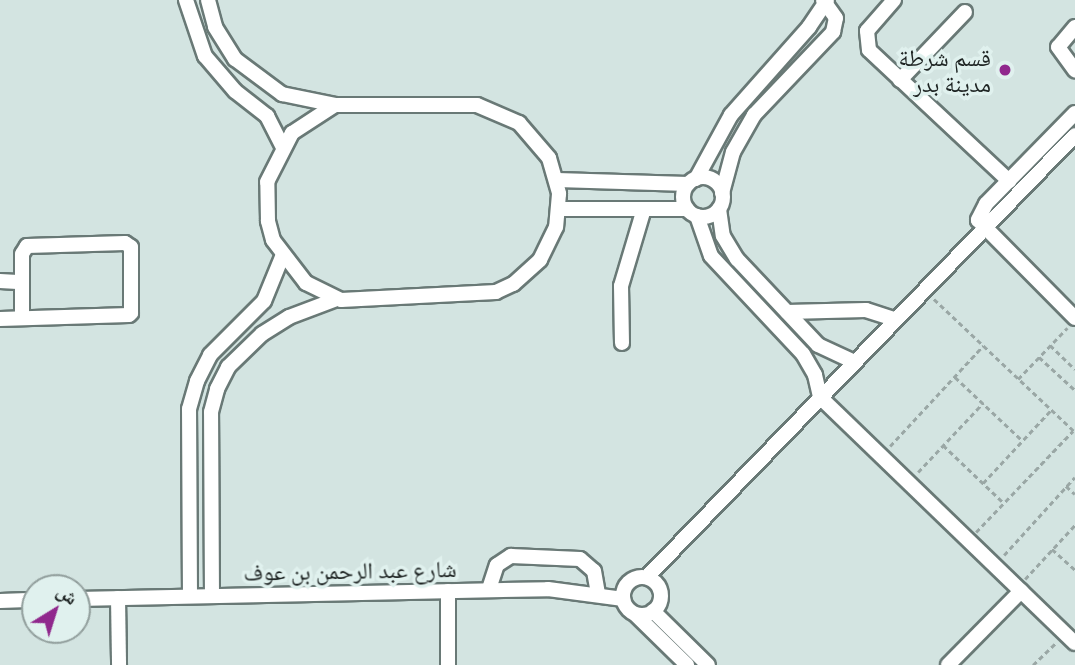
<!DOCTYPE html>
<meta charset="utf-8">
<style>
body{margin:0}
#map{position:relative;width:1075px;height:665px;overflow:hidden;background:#d3e4e1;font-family:"IBM Plex Serif","Noto Naskh Arabic",serif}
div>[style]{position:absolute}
.path>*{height:2.5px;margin-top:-1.25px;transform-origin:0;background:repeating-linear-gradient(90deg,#9aa7a5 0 5px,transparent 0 8.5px)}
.roads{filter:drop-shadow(2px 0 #697976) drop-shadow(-2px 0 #697976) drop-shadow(0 2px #697976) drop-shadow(0 -2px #697976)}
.minor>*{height:14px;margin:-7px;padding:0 7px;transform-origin:7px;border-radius:7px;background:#fff}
.minor>.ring{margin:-7px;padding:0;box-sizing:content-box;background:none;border:14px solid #fff;border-radius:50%}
.dots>*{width:19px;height:19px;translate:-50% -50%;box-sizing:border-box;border:4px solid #e0f1ee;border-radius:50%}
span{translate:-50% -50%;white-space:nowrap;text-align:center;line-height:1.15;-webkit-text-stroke:7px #e0f1ee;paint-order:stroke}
.poi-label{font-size:23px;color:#1e2423}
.right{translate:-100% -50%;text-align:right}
.street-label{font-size:23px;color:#1e2423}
.north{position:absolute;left:21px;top:574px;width:70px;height:70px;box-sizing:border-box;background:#e0f1ee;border:2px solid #929f9d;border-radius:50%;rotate:38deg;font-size:19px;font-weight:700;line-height:28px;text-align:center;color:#1e2423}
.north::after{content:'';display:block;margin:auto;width:24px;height:32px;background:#90288d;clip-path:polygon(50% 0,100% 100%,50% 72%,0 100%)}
</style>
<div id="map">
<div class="path">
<i style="left:934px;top:299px;width:194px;rotate:43.3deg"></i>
<i style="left:1050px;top:345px;width:35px;rotate:44deg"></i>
<i style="left:1039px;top:357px;width:49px;rotate:42.5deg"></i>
<i style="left:955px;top:377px;width:93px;rotate:43.3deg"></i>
<i style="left:1018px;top:379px;width:71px;rotate:-46.1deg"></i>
<i style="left:943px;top:445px;width:84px;rotate:43.6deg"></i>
<i style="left:890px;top:446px;width:137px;rotate:-47.1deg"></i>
<i style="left:918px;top:472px;width:95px;rotate:-46.7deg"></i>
<i style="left:983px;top:483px;width:100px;rotate:-47deg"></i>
<i style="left:1066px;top:486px;width:12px;rotate:42deg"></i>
<i style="left:976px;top:532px;width:140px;rotate:-46.2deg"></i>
<i style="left:1052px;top:549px;width:31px;rotate:42deg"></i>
<i style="left:1004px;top:555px;width:105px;rotate:-47.7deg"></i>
<i style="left:1025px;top:579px;width:74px;rotate:-47.2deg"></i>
<i style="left:1033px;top:665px;width:32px;rotate:-44deg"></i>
</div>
<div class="roads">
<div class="minor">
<i style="left:186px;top:0;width:59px;rotate:71.3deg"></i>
<i style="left:205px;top:56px;width:46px;rotate:49.4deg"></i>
<i style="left:235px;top:91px;width:41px;rotate:38deg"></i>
<i style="left:267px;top:116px;width:34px;rotate:63deg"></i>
<i style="left:208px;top:0;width:28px;rotate:75deg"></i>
<i style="left:215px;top:27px;width:38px;rotate:58deg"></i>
<i style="left:235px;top:59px;width:59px;rotate:36.7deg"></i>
<i style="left:282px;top:94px;width:54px;rotate:11.7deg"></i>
<i style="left:335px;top:105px;width:142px"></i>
<i style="left:477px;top:105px;width:46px;rotate:23.2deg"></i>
<i style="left:519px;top:123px;width:46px;rotate:49.4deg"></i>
<i style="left:549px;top:158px;width:37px;rotate:74deg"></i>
<i style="left:559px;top:194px;width:33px;rotate:95deg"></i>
<i style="left:556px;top:227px;width:37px;rotate:116deg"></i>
<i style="left:540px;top:260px;width:36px;rotate:138deg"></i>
<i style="left:513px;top:284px;width:19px;rotate:155deg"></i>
<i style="left:496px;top:292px;width:155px;rotate:177deg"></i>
<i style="left:341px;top:300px;width:39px;rotate:-154deg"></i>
<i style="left:306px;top:283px;width:54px;rotate:-127.5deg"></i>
<i style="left:273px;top:240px;width:20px;rotate:-105deg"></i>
<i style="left:268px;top:221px;width:39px;rotate:-91deg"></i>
<i style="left:267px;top:182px;width:55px;rotate:-63deg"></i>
<i style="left:292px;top:133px;width:51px;rotate:-33.1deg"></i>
<i style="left:894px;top:0;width:41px;rotate:131.1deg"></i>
<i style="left:867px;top:31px;width:19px;rotate:84deg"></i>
<i style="left:869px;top:50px;width:192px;rotate:43.1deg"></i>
<i style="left:1075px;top:27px;width:26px;rotate:130deg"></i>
<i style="left:1058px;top:47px;width:29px;rotate:54deg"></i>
<i style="left:900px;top:80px;width:94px;rotate:-46.3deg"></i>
<i style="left:1075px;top:113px;width:127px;rotate:134.4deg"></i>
<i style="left:986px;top:204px;width:18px;rotate:117deg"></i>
<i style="left:978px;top:220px;width:138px;rotate:45.3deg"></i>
<i class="ring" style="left:683px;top:177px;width:26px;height:26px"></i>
<i style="left:696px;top:179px;width:73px;rotate:-61.3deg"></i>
<i style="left:731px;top:115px;width:118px;rotate:-48.4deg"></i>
<i style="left:809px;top:27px;width:32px;rotate:-56deg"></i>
<i style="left:557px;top:180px;width:131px;rotate:1.7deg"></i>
<i style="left:722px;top:193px;width:42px;rotate:-75deg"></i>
<i style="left:733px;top:152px;width:43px;rotate:-60.4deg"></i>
<i style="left:754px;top:115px;width:115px;rotate:-46.4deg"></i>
<i style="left:833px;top:32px;width:14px;rotate:-78deg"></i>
<i style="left:836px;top:18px;width:22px;rotate:-126deg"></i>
<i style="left:559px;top:209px;width:128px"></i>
<i style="left:719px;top:209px;width:27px;rotate:82deg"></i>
<i style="left:723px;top:236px;width:27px;rotate:59deg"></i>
<i style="left:737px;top:259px;width:118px;rotate:46.7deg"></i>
<i style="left:818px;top:345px;width:40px;rotate:25deg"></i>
<i style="left:697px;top:216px;width:42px;rotate:70.7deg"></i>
<i style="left:711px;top:256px;width:134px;rotate:46.8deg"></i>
<i style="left:803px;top:354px;width:24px;rotate:60deg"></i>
<i style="left:815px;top:375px;width:23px;rotate:77deg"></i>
<i style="left:820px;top:397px;width:354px;rotate:44deg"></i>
<i style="left:0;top:281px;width:22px;rotate:3deg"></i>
<i style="left:787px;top:312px;width:79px;rotate:-1.5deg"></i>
<i style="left:866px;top:310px;width:29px;rotate:18deg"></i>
<i style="left:0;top:319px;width:129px;rotate:-1.8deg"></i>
<i style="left:129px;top:315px;width:3px;rotate:-45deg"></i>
<i style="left:131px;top:313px;width:66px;rotate:-90deg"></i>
<i style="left:131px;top:247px;width:7px;rotate:-146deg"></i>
<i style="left:125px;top:243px;width:98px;rotate:178.2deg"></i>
<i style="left:27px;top:246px;width:9px;rotate:122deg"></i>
<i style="left:22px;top:254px;width:64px;rotate:90deg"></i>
<i style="left:622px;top:343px;width:57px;rotate:-91deg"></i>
<i style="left:621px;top:286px;width:80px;rotate:-73.4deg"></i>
<i class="ring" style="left:623px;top:577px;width:24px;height:24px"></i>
<i style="left:647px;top:577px;width:615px;rotate:-45.92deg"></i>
<i style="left:489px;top:589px;width:25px;rotate:-72deg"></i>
<i style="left:497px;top:565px;width:17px;rotate:-33deg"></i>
<i style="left:511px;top:556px;width:69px;rotate:2.5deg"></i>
<i style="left:580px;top:559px;width:18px;rotate:41deg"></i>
<i style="left:594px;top:571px;width:23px;rotate:80deg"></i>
<i style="left:190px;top:596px;width:187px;rotate:-90.3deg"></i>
<i style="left:189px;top:409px;width:29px;rotate:-74deg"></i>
<i style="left:197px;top:381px;width:29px;rotate:-63deg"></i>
<i style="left:210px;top:355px;width:76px;rotate:-45deg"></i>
<i style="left:264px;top:301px;width:48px;rotate:-67.8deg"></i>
<i style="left:212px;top:596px;width:184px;rotate:-90.3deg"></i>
<i style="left:211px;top:412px;width:24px;rotate:-75deg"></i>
<i style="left:217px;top:389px;width:25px;rotate:-63deg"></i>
<i style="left:228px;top:367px;width:47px;rotate:-44.1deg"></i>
<i style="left:262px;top:334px;width:32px;rotate:-32deg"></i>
<i style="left:289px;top:317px;width:51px;rotate:-20.6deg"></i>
<i style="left:118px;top:598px;width:67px;rotate:89.1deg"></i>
<i style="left:77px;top:599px;width:471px;rotate:-1.2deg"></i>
<i style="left:548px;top:589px;width:76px;rotate:7.6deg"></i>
<i style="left:0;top:601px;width:35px;rotate:-2deg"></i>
<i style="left:653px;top:611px;width:77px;rotate:44.5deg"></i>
<i style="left:635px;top:614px;width:73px;rotate:44.4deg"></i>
<i style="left:448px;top:665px;width:74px;rotate:-90deg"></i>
<i style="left:948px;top:665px;width:104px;rotate:-45.4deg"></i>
</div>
</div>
<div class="dots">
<i style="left:1005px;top:70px;background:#90288d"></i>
</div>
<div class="poi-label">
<span class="right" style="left:991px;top:70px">قسم شرطة<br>مدينة بدر</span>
</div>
<div class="street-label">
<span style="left:350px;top:570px;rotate:-1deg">شارع عبد الرحمن بن عوف</span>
</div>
<div class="north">ش</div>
</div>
